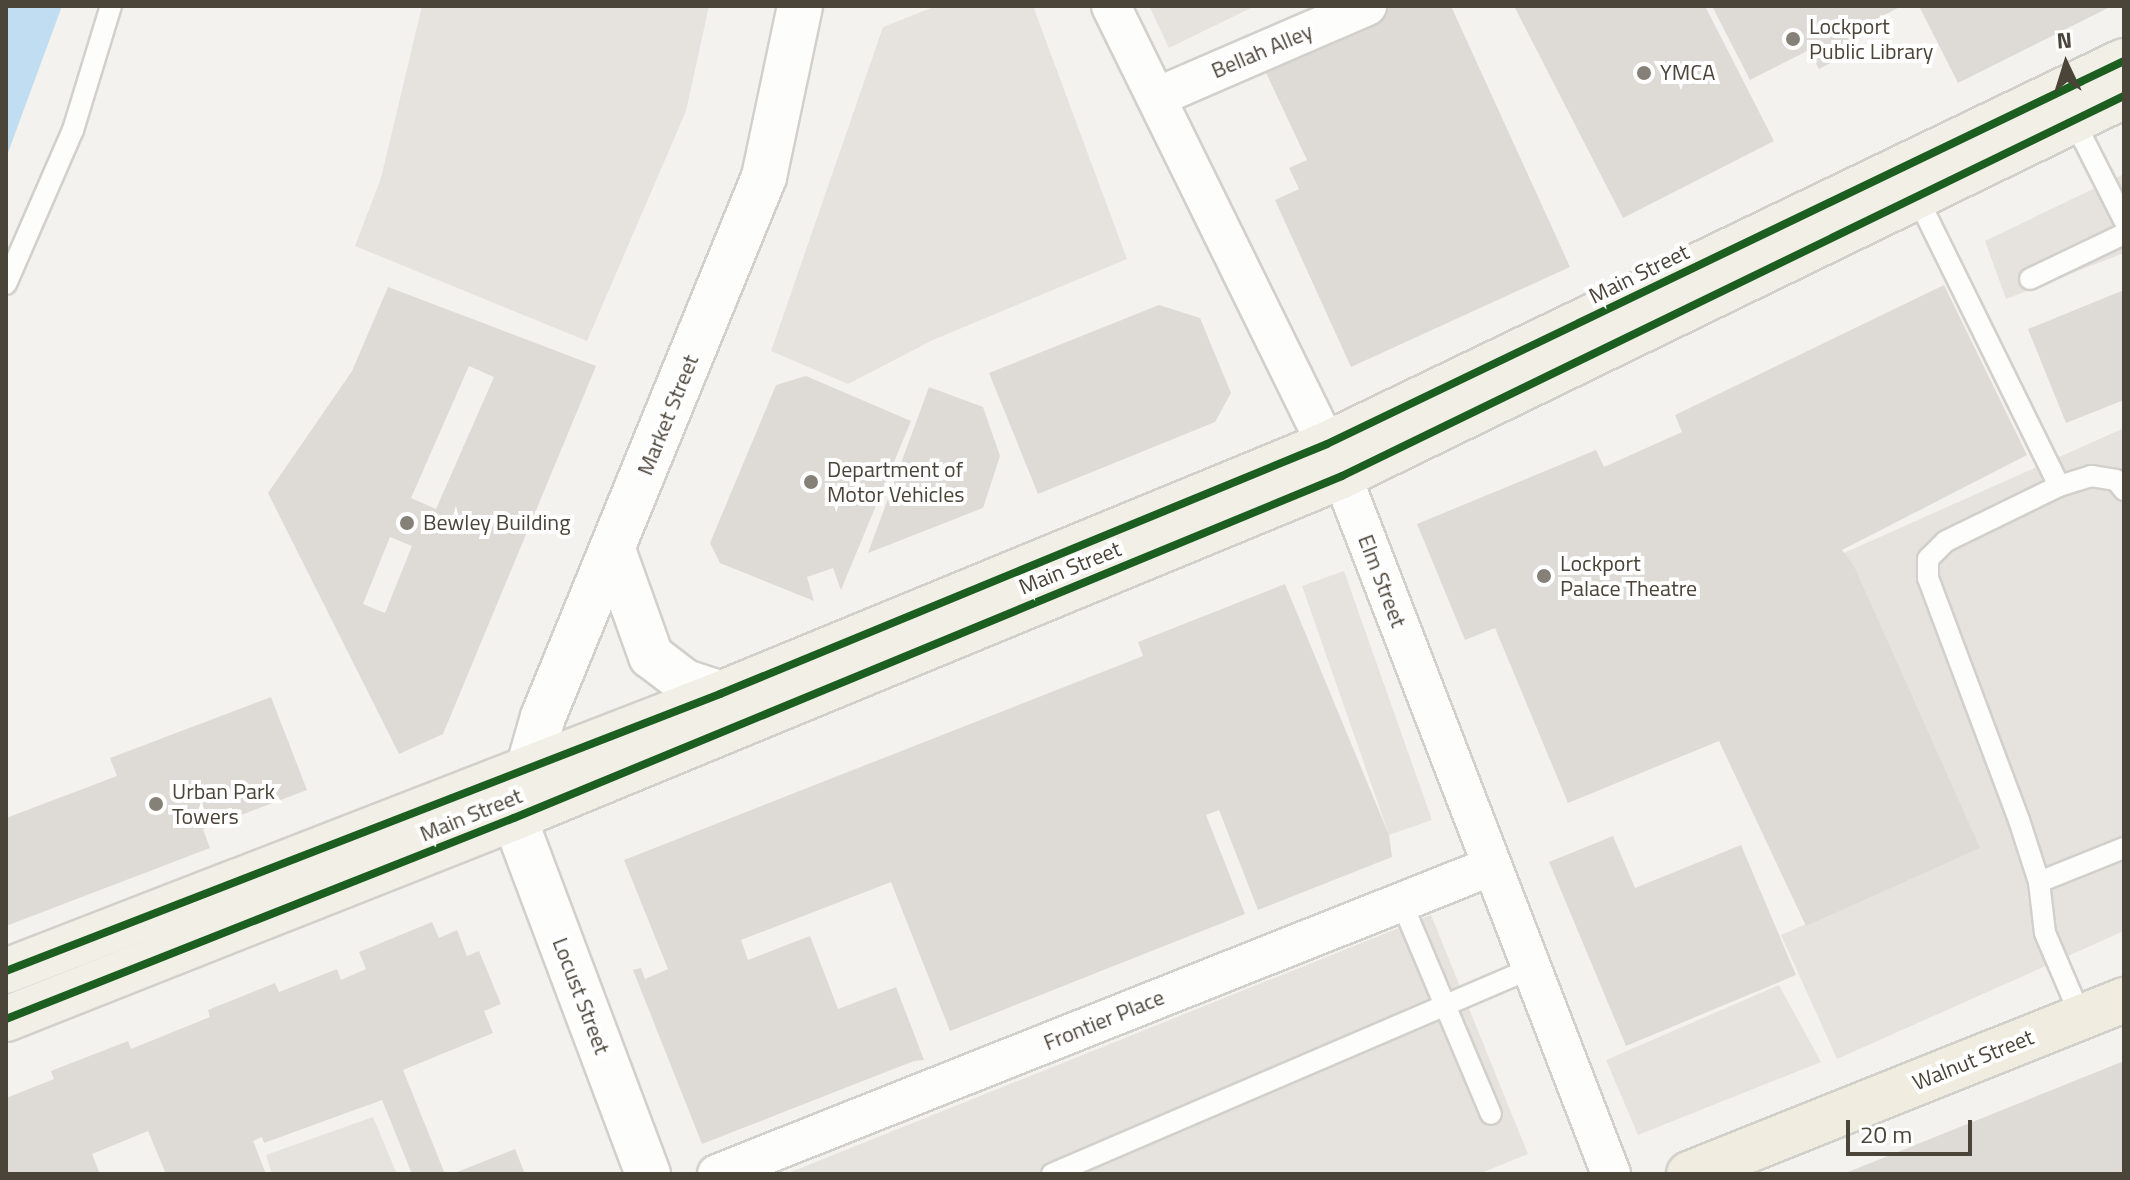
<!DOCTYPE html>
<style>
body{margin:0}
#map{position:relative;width:2130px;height:1180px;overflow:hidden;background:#f4f2ee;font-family:"Titillium Web",sans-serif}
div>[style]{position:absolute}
.parking>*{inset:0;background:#e6e3df}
.water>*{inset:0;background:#c0ddf1}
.building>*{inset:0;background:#dedbd6}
.roads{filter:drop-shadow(2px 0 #d2d0cb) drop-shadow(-2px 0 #d2d0cb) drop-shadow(0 2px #d2d0cb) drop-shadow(0 -2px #d2d0cb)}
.service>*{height:20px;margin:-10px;padding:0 10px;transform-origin:10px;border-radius:10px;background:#fdfdfc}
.minor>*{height:38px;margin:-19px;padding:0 19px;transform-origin:19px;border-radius:19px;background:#fdfdfc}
.tertiary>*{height:44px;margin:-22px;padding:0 22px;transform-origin:22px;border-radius:22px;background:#fdfdfc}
.primary>*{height:44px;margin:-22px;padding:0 22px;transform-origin:22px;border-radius:22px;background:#f2efe6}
.trunk>*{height:44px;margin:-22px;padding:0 22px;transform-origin:22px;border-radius:22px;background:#f0ece0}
.cycleway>*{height:8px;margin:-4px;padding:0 4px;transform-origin:4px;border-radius:4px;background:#1b5e20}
.dots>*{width:22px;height:22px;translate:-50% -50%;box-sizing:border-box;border:4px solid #fff;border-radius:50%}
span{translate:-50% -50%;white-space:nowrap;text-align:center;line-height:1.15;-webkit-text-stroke:8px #fff;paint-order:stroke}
.poi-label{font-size:22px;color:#4b4439}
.left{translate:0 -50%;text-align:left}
.street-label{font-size:22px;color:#4b4439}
.frame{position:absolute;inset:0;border:8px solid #4b4439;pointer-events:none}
.north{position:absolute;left:2026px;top:24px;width:80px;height:80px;-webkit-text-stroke:6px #fff;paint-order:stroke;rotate:356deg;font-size:22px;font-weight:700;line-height:32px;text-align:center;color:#4b4439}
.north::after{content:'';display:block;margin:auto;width:28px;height:36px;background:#4b4439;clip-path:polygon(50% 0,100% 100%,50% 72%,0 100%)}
.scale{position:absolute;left:1846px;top:1120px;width:126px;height:36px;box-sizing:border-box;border:4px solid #4b4439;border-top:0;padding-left:10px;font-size:24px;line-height:28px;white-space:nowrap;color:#4b4439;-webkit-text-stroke:6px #fff;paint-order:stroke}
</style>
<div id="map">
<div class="parking">
<i style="clip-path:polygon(422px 6px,709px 6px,686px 111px,587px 341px,355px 246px,381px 178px)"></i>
<i style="clip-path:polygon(936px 6px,1033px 6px,1127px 259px,933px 340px,848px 384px,771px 351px,883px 27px)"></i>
<i style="clip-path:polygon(1149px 6px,1255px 6px,1169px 48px)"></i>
<i style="clip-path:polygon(2124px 174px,2124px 253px,2006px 299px,1985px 241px)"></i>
<i style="clip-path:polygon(2124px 428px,2124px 931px,1837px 1059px,1781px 935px,1979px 848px,1844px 553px)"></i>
<i style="clip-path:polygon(1344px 571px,1432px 820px,1389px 835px,1302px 586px)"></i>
<i style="clip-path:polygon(1431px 915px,1528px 1154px,1479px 1174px,786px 1174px)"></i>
<i style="clip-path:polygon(1779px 985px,1821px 1062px,1638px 1135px,1606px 1060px)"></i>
<i style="clip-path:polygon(373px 1117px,397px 1174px,272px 1174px,266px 1155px)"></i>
</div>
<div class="water">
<i style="clip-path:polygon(6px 6px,62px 6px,6px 158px)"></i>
</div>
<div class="building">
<i style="clip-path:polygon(1384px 6px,1451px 6px,1570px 267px,1351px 367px,1275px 200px,1299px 189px,1289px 168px,1307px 160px,1261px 62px)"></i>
<i style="clip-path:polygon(1514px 6px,1705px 6px,1774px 141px,1623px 218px)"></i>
<i style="clip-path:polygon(1712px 6px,1902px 6px,1852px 31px,1860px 48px,1819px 69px,1809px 50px,1750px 80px)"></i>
<i style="clip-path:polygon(1919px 6px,2112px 6px,1958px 83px)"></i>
<i style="clip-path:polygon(1944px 285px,2027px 455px,1842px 550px,1854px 566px,1980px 848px,1806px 926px,1719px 741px,1568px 803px,1495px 628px,1465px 640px,1417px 524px,1596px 450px,1604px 467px,1682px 432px,1675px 415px)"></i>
<i style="clip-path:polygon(evenodd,388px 287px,596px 366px,443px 734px,399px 754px,268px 493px,352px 371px,388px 287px,469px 366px,494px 377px,436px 509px,411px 498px,469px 366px,388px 287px,390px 537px,412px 546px,385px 613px,363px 604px,390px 537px)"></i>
<i style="clip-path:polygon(2124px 290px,2124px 400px,2066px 423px,2028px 329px)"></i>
<i style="clip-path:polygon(1159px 305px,1200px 318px,1231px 393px,1215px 422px,1038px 494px,989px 373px)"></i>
<i style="clip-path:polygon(806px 376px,911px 421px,841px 590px,833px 568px,807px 577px,814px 601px,720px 563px,710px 543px,776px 385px)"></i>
<i style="clip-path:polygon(929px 387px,983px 407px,1000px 456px,983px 508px,868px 553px)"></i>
<i style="clip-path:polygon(1285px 584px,1389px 835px,1392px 857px,1258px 910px,1219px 810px,1206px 815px,1245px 914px,950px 1031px,891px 882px,741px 940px,748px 960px,810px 936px,838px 1009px,896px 987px,924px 1060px,914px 1061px,702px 1144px,633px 970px,641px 968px,645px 979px,668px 969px,624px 860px,1143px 656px,1138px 642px)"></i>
<i style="clip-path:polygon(271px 697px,307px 790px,203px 829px,210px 848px,6px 926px,6px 818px,117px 776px,110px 758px)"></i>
<i style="clip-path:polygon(1613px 836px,1635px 888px,1741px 845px,1796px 975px,1626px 1046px,1549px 862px)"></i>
<i style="clip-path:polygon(432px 922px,439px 938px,457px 930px,467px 956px,479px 951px,501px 1004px,484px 1011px,493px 1033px,403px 1070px,445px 1174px,412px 1174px,382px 1100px,264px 1143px,262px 1137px,253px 1141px,266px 1174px,166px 1174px,148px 1131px,92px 1154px,100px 1174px,6px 1174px,6px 1098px,54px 1079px,51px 1071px,128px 1041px,131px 1049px,210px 1017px,208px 1010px,275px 983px,279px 992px,337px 969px,341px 980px,366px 969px,359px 952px)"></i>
<i style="clip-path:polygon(2124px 1061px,2124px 1174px,1843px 1174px)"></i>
<i style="clip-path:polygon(515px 1149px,525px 1174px,452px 1174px)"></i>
</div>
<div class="roads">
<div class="service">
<i style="left:2074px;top:121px;width:111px;rotate:63.2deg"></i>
<i style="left:1917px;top:197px;width:322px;rotate:63.8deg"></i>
<i style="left:2059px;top:486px;width:126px;rotate:154deg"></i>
<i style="left:1946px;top:541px;width:25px;rotate:135deg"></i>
<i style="left:1928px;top:559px;width:19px;rotate:90deg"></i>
<i style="left:1928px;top:578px;width:259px;rotate:69.4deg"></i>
<i style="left:2019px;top:820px;width:65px;rotate:72.1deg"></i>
<i style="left:2039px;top:882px;width:51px;rotate:83.3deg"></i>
<i style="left:2045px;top:933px;width:91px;rotate:66.8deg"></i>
<i style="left:2030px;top:279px;width:104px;rotate:-25.6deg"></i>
<i style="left:6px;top:284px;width:168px;rotate:-66.5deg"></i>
<i style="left:73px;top:130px;width:130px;rotate:-73deg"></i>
<i style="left:2059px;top:486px;width:34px;rotate:-17deg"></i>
<i style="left:2091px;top:476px;width:25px;rotate:9deg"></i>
<i style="left:2116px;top:480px;width:13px;rotate:51deg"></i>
<i style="left:2039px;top:882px;width:92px;rotate:-21.8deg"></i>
<i style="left:1401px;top:901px;width:231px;rotate:67.1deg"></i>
<i style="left:1052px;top:1174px;width:522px;rotate:-23.23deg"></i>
</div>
<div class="minor">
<i style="left:1111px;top:6px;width:524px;rotate:63.83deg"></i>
<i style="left:1342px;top:476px;width:748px;rotate:68.92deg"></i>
<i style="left:1157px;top:97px;width:229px;rotate:-23.4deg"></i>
<i style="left:717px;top:1174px;width:834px;rotate:-21.67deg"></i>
</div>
<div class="tertiary">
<i style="left:613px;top:550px;width:113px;rotate:70.3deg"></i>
<i style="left:651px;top:656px;width:43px;rotate:37.4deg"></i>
<i style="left:685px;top:682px;width:61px;rotate:18.1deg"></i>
<i style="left:648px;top:1174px;width:380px;rotate:-110.6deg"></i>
<i style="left:514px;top:818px;width:105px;rotate:-74deg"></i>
<i style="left:543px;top:717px;width:583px;rotate:-67.74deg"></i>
<i style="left:764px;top:177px;width:175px;rotate:-78.1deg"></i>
</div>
<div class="primary">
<i style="left:6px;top:971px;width:766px;rotate:-21.2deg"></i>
<i style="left:720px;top:694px;width:656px;rotate:-22.38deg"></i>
<i style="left:1327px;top:444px;width:884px;rotate:-25.67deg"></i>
<i style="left:6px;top:1019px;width:546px;rotate:-21.59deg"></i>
<i style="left:514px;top:818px;width:896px;rotate:-22.44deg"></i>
<i style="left:1342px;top:476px;width:869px;rotate:-25.92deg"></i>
</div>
<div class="trunk">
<i style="left:1689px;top:1174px;width:469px;rotate:-21.8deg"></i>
</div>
</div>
<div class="cycleway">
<i style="left:6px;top:971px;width:766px;rotate:-21.2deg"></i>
<i style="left:720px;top:694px;width:656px;rotate:-22.38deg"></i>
<i style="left:1327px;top:444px;width:884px;rotate:-25.67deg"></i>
<i style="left:6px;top:1019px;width:546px;rotate:-21.59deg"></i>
<i style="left:514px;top:818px;width:896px;rotate:-22.44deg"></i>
<i style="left:1342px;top:476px;width:869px;rotate:-25.92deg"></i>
</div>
<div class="dots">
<i style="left:1793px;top:39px;background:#868178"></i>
<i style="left:1644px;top:73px;background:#868178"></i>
<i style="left:811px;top:482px;background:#868178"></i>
<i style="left:407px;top:523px;background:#868178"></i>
<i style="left:1544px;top:576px;background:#868178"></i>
<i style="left:156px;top:804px;background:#868178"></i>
</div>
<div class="poi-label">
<span class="left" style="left:1809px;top:39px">Lockport<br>Public Library</span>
<span class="left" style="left:1660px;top:73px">YMCA</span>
<span class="left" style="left:827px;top:482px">Department of<br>Motor Vehicles</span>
<span class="left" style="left:423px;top:523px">Bewley Building</span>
<span class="left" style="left:1560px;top:576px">Lockport<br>Palace Theatre</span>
<span class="left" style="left:172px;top:804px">Urban Park<br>Towers</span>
</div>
<div class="street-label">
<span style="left:1262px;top:51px;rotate:-23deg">Bellah Alley</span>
<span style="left:1639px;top:274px;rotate:-26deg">Main Street</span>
<span style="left:668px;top:415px;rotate:-68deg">Market Street</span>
<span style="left:1070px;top:568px;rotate:-22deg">Main Street</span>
<span style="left:1382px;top:581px;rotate:69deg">Elm Street</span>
<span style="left:471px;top:815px;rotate:-22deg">Main Street</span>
<span style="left:581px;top:996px;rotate:69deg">Locust Street</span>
<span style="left:1104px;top:1020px;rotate:-22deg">Frontier Place</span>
<span style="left:1973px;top:1060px;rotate:-22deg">Walnut Street</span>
</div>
<div class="frame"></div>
<div class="north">N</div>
<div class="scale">20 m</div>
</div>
